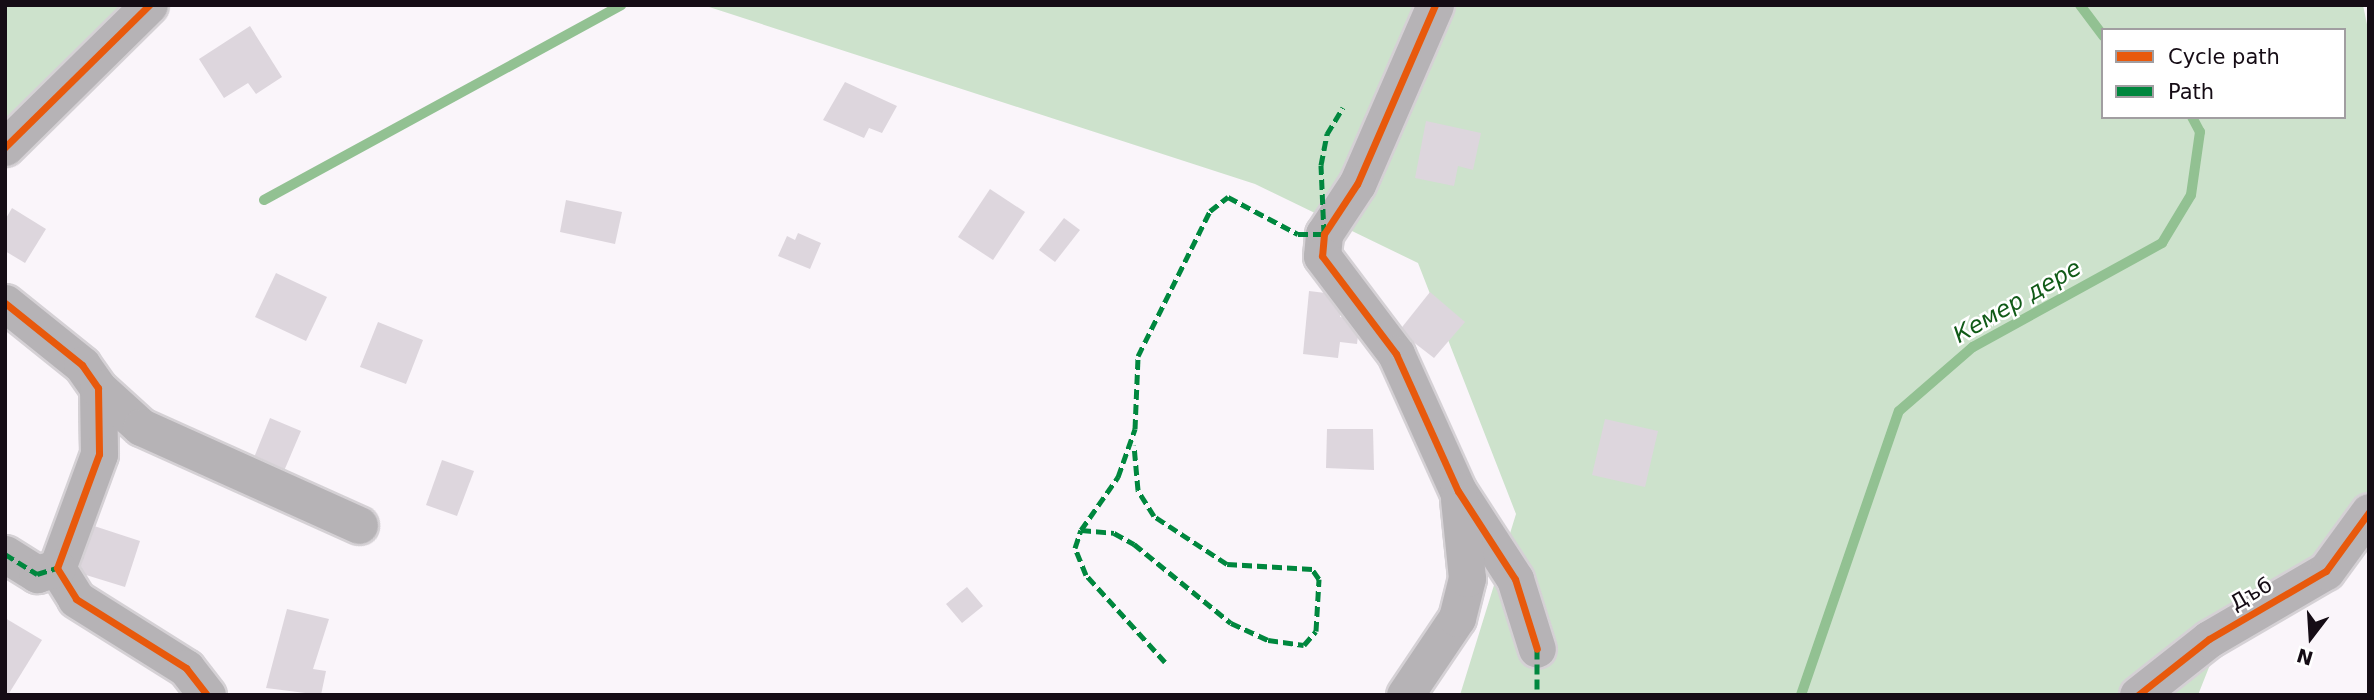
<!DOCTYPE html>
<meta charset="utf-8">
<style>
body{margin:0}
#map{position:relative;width:2374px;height:700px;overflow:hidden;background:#faf5fa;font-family:"DejaVu Sans",sans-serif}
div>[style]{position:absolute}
.green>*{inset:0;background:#cde2cc}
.stream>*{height:10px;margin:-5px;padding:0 5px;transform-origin:5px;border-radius:5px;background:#92c192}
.building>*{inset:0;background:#ddd6dd}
.roads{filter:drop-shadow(2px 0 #d5d1d5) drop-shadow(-2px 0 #d5d1d5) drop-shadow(0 2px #d5d1d5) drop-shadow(0 -2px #d5d1d5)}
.minor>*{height:37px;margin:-18.5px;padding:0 18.5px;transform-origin:18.5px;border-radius:18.5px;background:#b6b3b6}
.quiet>*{height:5px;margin-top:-2.5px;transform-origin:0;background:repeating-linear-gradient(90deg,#00873e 0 10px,transparent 0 15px)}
.cycleway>*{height:7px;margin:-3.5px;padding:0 3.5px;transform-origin:3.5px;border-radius:3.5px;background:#e8590c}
span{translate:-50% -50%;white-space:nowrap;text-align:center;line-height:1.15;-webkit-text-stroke:5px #fff;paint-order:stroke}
.street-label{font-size:21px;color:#150c15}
.water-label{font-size:23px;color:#105a17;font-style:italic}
.frame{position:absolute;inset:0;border:7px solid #150c15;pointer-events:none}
.legend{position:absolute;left:2101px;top:28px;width:245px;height:91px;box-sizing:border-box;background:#fff;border:2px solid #a19ea1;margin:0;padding:9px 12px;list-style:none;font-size:21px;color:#150c15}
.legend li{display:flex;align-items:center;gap:14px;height:35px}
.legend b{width:35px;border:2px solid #a19ea1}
.north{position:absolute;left:2276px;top:602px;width:70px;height:70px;-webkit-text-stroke:5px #fff;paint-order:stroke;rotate:197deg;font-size:19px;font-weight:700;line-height:28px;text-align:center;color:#150c15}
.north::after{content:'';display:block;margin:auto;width:24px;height:32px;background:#150c15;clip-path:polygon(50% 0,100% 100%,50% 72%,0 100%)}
</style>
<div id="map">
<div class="green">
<i style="clip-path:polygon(5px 5px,159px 5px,5px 130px)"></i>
<i style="clip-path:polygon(evenodd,703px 5px,2363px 5px,2369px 34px,2369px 532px,2223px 632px,2198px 695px,1460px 695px,1516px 514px,1418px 263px,1255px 184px,703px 5px,2103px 30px,2344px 30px,2344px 117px,2103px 117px,2103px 30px)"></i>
</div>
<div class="stream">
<i style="left:2080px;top:5px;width:39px;rotate:53deg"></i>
<i style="left:264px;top:200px;width:407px;rotate:-28.6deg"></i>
<i style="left:1801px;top:695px;width:300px;rotate:-71deg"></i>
<i style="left:1899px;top:411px;width:98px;rotate:-40.9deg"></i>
<i style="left:1973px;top:347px;width:216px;rotate:-28.8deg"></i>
<i style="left:2162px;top:243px;width:56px;rotate:-58.9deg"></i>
<i style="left:2191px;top:195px;width:64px;rotate:-81.9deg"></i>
<i style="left:2200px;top:132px;width:17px;rotate:-118deg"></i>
</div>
<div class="building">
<i style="clip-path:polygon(250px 26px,282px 77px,256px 94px,248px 83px,224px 98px,199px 59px)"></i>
<i style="clip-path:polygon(845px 82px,897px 106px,882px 133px,869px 128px,864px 138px,823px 120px)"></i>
<i style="clip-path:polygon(1426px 121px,1481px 133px,1473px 170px,1458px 166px,1454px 186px,1415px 178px)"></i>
<i style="clip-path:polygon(990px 189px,1025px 212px,993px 260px,958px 237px)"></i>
<i style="clip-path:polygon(566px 200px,622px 212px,615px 244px,560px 232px)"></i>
<i style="clip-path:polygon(12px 208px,46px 229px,25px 263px,5px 251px,5px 220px)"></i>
<i style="clip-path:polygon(1064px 218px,1080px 230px,1055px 262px,1039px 250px)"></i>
<i style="clip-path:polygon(798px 233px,821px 243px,810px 269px,778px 256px,787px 236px,795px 240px)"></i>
<i style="clip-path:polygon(276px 273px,327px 297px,306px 341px,255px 317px)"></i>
<i style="clip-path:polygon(1309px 291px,1342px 295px,1340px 317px,1360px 319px,1357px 344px,1340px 342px,1338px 358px,1303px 354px)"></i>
<i style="clip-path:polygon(1430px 292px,1465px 322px,1434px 358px,1399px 331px)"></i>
<i style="clip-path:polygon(378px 322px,423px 340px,406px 384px,360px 367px)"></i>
<i style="clip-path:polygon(270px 418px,301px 431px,281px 478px,251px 465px)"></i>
<i style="clip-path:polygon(1605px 419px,1658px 431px,1645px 487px,1592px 475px)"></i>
<i style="clip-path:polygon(1327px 429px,1373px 429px,1374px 470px,1326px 468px)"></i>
<i style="clip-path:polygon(442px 460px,474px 471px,457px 516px,426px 505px)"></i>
<i style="clip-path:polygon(88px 524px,140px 541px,125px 587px,73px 571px)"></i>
<i style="clip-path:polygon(967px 587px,983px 606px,962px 623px,946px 604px)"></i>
<i style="clip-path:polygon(287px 609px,329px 619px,313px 669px,326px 671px,321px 695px,266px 688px)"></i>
<i style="clip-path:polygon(5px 618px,42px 640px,8px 695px,5px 695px)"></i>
</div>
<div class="roads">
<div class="minor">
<i style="left:1435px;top:5px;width:195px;rotate:113.5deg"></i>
<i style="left:1357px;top:184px;width:60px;rotate:123.4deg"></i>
<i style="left:1324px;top:234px;width:22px;rotate:95deg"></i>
<i style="left:1322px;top:256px;width:123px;rotate:52.9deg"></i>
<i style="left:1396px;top:354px;width:150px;rotate:65.7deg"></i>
<i style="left:1458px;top:491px;width:105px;rotate:57.1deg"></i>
<i style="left:1515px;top:579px;width:73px;rotate:72.6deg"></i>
<i style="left:5px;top:147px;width:202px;rotate:-44.6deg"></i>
<i style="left:5px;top:303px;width:99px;rotate:38.8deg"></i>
<i style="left:82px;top:365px;width:28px;rotate:55deg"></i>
<i style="left:98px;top:388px;width:66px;rotate:89.1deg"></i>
<i style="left:99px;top:454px;width:121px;rotate:110.2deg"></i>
<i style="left:57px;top:568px;width:36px;rotate:58deg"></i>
<i style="left:76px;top:599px;width:130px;rotate:32.1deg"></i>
<i style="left:186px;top:668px;width:34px;rotate:52deg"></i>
<i style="left:98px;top:388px;width:58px;rotate:42.2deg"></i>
<i style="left:141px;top:427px;width:239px;rotate:24.2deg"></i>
<i style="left:5px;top:554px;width:38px;rotate:32deg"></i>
<i style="left:37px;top:574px;width:21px;rotate:-17deg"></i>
<i style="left:1405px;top:695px;width:93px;rotate:-56deg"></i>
<i style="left:1457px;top:618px;width:41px;rotate:-76deg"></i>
<i style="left:1467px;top:578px;width:79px;rotate:-95.8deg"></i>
<i style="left:2138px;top:695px;width:90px;rotate:-38.3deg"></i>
<i style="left:2209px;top:639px;width:135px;rotate:-30.2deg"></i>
<i style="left:2326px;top:571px;width:73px;rotate:-53.9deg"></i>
</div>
</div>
<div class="quiet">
<i style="left:1081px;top:530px;width:33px;rotate:5deg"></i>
<i style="left:1114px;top:533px;width:23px;rotate:29deg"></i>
<i style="left:1134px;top:544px;width:125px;rotate:39.2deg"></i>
<i style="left:1231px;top:623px;width:41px;rotate:24.7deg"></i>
<i style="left:1268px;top:640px;width:36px;rotate:8deg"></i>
<i style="left:1304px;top:645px;width:18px;rotate:-49deg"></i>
<i style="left:1316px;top:631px;width:52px;rotate:-86.7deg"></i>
<i style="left:1319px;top:579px;width:12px;rotate:-125deg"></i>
<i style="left:1312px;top:569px;width:85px;rotate:-176.6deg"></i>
<i style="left:1227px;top:564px;width:87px;rotate:-146.7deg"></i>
<i style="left:1154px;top:516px;width:31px;rotate:-122deg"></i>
<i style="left:1138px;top:490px;width:45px;rotate:-95.1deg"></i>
<i style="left:5px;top:554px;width:38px;rotate:32deg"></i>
<i style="left:37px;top:574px;width:21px;rotate:-17deg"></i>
<i style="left:1537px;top:649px;width:46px;rotate:90deg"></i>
<i style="left:1165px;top:662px;width:118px;rotate:-132.2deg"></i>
<i style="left:1086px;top:575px;width:29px;rotate:-112deg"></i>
<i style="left:1075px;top:548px;width:19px;rotate:-72deg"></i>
<i style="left:1081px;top:530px;width:65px;rotate:-55.1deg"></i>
<i style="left:1118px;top:477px;width:51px;rotate:-70.5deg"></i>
<i style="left:1135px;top:429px;width:73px;rotate:-87.6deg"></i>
<i style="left:1138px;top:356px;width:162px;rotate:-63.6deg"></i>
<i style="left:1210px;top:211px;width:23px;rotate:-38deg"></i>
<i style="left:1228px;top:197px;width:79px;rotate:27.9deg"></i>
<i style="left:1298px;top:234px;width:26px"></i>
<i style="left:1324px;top:234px;width:69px;rotate:-92.5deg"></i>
<i style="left:1321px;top:165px;width:32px;rotate:-79deg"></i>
<i style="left:1327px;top:134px;width:31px;rotate:-59deg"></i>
</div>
<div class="cycleway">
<i style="left:1435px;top:5px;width:195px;rotate:113.5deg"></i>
<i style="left:1357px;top:184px;width:60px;rotate:123.4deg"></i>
<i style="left:1324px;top:234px;width:22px;rotate:95deg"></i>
<i style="left:1322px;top:256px;width:123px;rotate:52.9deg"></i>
<i style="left:1396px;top:354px;width:150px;rotate:65.7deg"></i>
<i style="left:1458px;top:491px;width:105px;rotate:57.1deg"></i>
<i style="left:1515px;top:579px;width:73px;rotate:72.6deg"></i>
<i style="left:5px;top:147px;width:202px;rotate:-44.6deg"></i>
<i style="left:5px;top:303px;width:99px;rotate:38.8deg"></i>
<i style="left:82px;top:365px;width:28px;rotate:55deg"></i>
<i style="left:98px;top:388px;width:66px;rotate:89.1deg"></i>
<i style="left:99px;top:454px;width:121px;rotate:110.2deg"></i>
<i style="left:57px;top:568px;width:36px;rotate:58deg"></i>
<i style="left:76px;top:599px;width:130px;rotate:32.1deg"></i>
<i style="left:186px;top:668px;width:34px;rotate:52deg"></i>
<i style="left:2138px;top:695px;width:90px;rotate:-38.3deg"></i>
<i style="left:2209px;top:639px;width:135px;rotate:-30.2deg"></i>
<i style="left:2326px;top:571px;width:73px;rotate:-53.9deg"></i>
</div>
<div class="street-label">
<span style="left:2251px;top:594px;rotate:-30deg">Дъб</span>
</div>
<div class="water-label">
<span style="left:2017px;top:301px;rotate:-30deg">Кемер дере</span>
</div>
<div class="frame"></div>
<ul class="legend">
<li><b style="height:9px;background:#e8590c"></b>Cycle path</li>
<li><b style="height:9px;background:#00873e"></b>Path</li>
</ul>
<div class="north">N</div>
</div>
